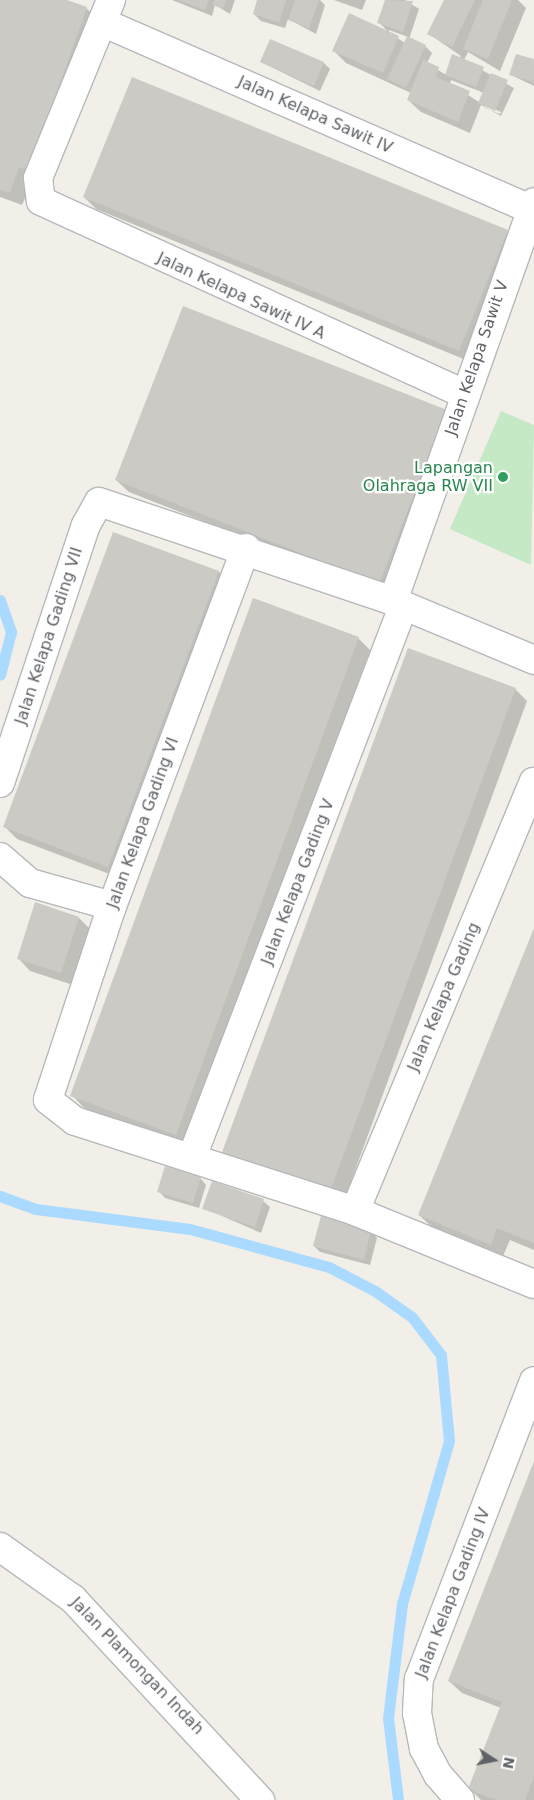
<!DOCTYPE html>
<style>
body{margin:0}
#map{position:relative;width:534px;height:1800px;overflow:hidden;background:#f1efe8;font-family:"DejaVu Sans",sans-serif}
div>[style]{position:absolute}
.green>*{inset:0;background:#c5e8c5}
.shadow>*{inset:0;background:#0003}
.stream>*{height:11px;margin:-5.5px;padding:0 5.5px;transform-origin:5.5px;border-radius:5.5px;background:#aadaff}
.building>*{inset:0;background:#cccac5}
.roads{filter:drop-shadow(1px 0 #b5b8bc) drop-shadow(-1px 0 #b5b8bc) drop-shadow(0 1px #b5b8bc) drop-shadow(0 -1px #b5b8bc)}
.minor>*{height:28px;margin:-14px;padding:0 14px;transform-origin:14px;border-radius:14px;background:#fff}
.dots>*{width:14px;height:14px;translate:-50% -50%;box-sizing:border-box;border:2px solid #fff;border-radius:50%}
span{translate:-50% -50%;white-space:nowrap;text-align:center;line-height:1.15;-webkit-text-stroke:4.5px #fff;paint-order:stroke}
.street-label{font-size:16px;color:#5f6368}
.leisure-label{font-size:16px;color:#27864d}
.right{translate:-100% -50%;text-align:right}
.north{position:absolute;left:469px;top:1735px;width:50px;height:50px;-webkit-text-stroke:4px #fff;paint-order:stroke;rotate:101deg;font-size:14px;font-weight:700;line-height:20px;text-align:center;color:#5f6368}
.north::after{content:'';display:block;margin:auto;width:18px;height:22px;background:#5f6368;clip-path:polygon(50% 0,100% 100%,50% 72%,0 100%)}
</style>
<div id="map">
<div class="green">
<i style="clip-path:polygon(501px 411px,534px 425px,531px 565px,450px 529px)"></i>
</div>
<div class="shadow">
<i style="clip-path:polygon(0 0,63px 0,86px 8px,102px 24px,22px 205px,0 197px)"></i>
<i style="clip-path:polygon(172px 0,235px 0,230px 14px,215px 5px,212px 16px)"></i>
<i style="clip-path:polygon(259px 0,320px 0,325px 5px,316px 34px,288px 19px,285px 28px,261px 21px,254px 14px)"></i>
<i style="clip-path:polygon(334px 0,366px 0,362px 10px)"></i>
<i style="clip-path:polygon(evenodd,386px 0,405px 0,419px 9px,409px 39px,425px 46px,432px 53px,427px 63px,446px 75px,461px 56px,429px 34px,446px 0,518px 0,526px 8px,500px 71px,468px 52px,464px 60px,514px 88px,501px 116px,481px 105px,470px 133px,421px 112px,408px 100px,411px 93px,346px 63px,334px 51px,388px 32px,379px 22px,386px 0,389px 30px,408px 37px,405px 43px,388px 32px,389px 30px,386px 0,451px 80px,484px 93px,479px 102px,450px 84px,451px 80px,386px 0,485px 105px,501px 112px,500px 114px,485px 108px,485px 105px)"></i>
<i style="clip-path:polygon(534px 60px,534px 86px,511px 75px)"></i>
<i style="clip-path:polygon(261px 62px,324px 63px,330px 69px,320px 91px)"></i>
<i style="clip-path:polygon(84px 197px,507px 231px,520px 243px,471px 362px,96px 209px)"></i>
<i style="clip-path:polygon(446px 411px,391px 595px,129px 492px,116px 480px)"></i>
<i style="clip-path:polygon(114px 533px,219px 572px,231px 585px,120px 878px,17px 839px,4px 826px)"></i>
<i style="clip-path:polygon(358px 638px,370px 650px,188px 1146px,84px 1108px,72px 1095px)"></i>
<i style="clip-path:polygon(515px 689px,527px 701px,342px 1206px,235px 1167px)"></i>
<i style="clip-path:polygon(79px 918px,91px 930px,73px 985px,30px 971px,18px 958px)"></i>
<i style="clip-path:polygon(534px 931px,534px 1250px,510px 1240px,503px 1256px,432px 1227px,419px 1215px)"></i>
<i style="clip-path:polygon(200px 1178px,206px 1185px,199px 1208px,165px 1198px,159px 1191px)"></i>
<i style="clip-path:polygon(263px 1201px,270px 1207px,261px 1233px,204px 1208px)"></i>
<i style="clip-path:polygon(371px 1231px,377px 1238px,370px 1265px,320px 1252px,314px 1246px)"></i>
<i style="clip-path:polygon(534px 1465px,534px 1800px,481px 1800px,469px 1788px,501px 1708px,462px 1693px,449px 1681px)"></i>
</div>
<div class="stream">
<i style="left:0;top:600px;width:34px;rotate:71deg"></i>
<i style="left:11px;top:632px;width:44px;rotate:104.3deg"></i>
<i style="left:0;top:1196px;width:38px;rotate:20deg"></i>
<i style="left:36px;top:1209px;width:155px;rotate:7.4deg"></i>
<i style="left:190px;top:1229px;width:144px;rotate:15.3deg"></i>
<i style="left:329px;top:1267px;width:52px;rotate:27.6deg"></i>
<i style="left:375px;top:1291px;width:45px;rotate:35.1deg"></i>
<i style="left:412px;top:1317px;width:48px;rotate:52.7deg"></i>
<i style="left:441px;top:1355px;width:86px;rotate:84.7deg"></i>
<i style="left:449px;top:1441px;width:170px;rotate:106.1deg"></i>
<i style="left:402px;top:1604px;width:115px;rotate:97deg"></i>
<i style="left:388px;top:1718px;width:83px;rotate:83deg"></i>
</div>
<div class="building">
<i style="clip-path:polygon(0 0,67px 0,87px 7px,29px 171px,19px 167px,10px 193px,0 190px)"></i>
<i style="clip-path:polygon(178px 0,209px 0,205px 10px)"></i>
<i style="clip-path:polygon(214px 0,226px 0,223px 9px,213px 5px)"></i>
<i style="clip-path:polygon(257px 0,286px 0,279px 23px,253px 14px)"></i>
<i style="clip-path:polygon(295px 0,319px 0,309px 28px,288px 20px)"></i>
<i style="clip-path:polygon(385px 0,413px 1px,403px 32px,377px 23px)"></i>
<i style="clip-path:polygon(444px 0,475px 0,452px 47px,427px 34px)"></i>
<i style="clip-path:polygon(483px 0,512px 0,488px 59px,463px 49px)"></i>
<i style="clip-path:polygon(349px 13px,399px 36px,383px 73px,332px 51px)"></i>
<i style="clip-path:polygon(407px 36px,426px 45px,406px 88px,387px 79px)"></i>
<i style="clip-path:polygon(270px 39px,324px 62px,314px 86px,260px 62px)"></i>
<i style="clip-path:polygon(452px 54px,484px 67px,476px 87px,445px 75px)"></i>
<i style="clip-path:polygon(516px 54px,534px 59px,534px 82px,509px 75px)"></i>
<i style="clip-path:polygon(423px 60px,439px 67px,436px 77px,470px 91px,458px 122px,407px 100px)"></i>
<i style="clip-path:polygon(491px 73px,508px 80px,495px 111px,478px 103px)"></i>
<i style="clip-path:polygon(132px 77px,508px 230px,459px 351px,83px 197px)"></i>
<i style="clip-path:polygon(183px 306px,447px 410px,379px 584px,115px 480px)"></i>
<i style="clip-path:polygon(113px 532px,219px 571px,108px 867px,3px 827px)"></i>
<i style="clip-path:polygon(253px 598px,359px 637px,176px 1135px,70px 1096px)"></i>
<i style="clip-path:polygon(408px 648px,516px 688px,329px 1194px,221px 1155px)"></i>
<i style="clip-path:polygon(35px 902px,79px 917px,61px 973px,17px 959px)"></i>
<i style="clip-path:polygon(534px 928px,534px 1243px,497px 1228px,491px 1245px,418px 1215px)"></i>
<i style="clip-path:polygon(165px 1166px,201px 1177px,193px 1203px,157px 1192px)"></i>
<i style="clip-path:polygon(212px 1181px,264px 1199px,255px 1227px,202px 1209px)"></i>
<i style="clip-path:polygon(321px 1216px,371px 1230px,364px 1260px,313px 1246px)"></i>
<i style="clip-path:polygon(534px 1461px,534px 1777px,525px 1800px,496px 1800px,468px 1789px,502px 1702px,448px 1681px)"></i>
</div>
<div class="roads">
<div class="minor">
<i style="left:111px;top:0;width:192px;rotate:112.3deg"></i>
<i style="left:38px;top:178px;width:23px;rotate:83deg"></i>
<i style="left:41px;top:201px;width:467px;rotate:24.5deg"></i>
<i style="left:102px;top:22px;width:472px;rotate:23.6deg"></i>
<i style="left:246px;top:548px;width:382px;rotate:110.5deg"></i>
<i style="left:112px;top:906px;width:204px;rotate:108.3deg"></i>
<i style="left:48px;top:1100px;width:34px;rotate:38deg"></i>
<i style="left:75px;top:1121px;width:294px;rotate:17.8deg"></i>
<i style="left:355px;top:1211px;width:193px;rotate:22.2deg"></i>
<i style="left:393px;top:601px;width:423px;rotate:-70.5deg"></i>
<i style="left:0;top:783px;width:272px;rotate:-71.6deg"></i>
<i style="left:86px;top:525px;width:26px;rotate:-61deg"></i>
<i style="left:99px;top:502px;width:310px;rotate:18.6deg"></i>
<i style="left:393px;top:601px;width:153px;rotate:22.7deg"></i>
<i style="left:0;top:857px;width:40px;rotate:41deg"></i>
<i style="left:30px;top:883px;width:85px;rotate:15.7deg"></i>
<i style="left:192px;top:1157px;width:589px;rotate:-69.01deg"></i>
<i style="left:355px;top:1211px;width:465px;rotate:-67.4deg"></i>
<i style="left:0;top:1547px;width:90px;rotate:35.5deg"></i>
<i style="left:73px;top:1599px;width:275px;rotate:47.1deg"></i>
<i style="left:460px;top:1800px;width:33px;rotate:-131deg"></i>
<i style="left:438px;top:1775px;width:30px;rotate:-118deg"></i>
<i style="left:424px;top:1749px;width:37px;rotate:-101deg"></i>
<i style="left:417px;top:1713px;width:34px;rotate:-87deg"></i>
<i style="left:419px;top:1679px;width:319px;rotate:-68.9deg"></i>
</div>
</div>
<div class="dots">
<i style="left:503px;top:477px;background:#2e9e5b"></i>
</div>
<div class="street-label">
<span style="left:315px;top:115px;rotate:24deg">Jalan Kelapa Sawit IV</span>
<span style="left:241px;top:296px;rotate:25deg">Jalan Kelapa Sawit IV A</span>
<span style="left:477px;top:358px;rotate:-71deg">Jalan Kelapa Sawit V</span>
<span style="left:49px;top:636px;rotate:-72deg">Jalan Kelapa Gading VII</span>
<span style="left:143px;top:823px;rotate:-70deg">Jalan Kelapa Gading VI</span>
<span style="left:298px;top:882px;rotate:-69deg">Jalan Kelapa Gading V</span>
<span style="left:444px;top:997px;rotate:-67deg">Jalan Kelapa Gading</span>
<span style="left:453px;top:1593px;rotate:-69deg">Jalan Kelapa Gading IV</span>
<span style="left:137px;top:1666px;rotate:46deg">Jalan Plamongan Indah</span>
</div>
<div class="leisure-label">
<span class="right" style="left:493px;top:477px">Lapangan<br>Olahraga RW VII</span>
</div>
<div class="north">N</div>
</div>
